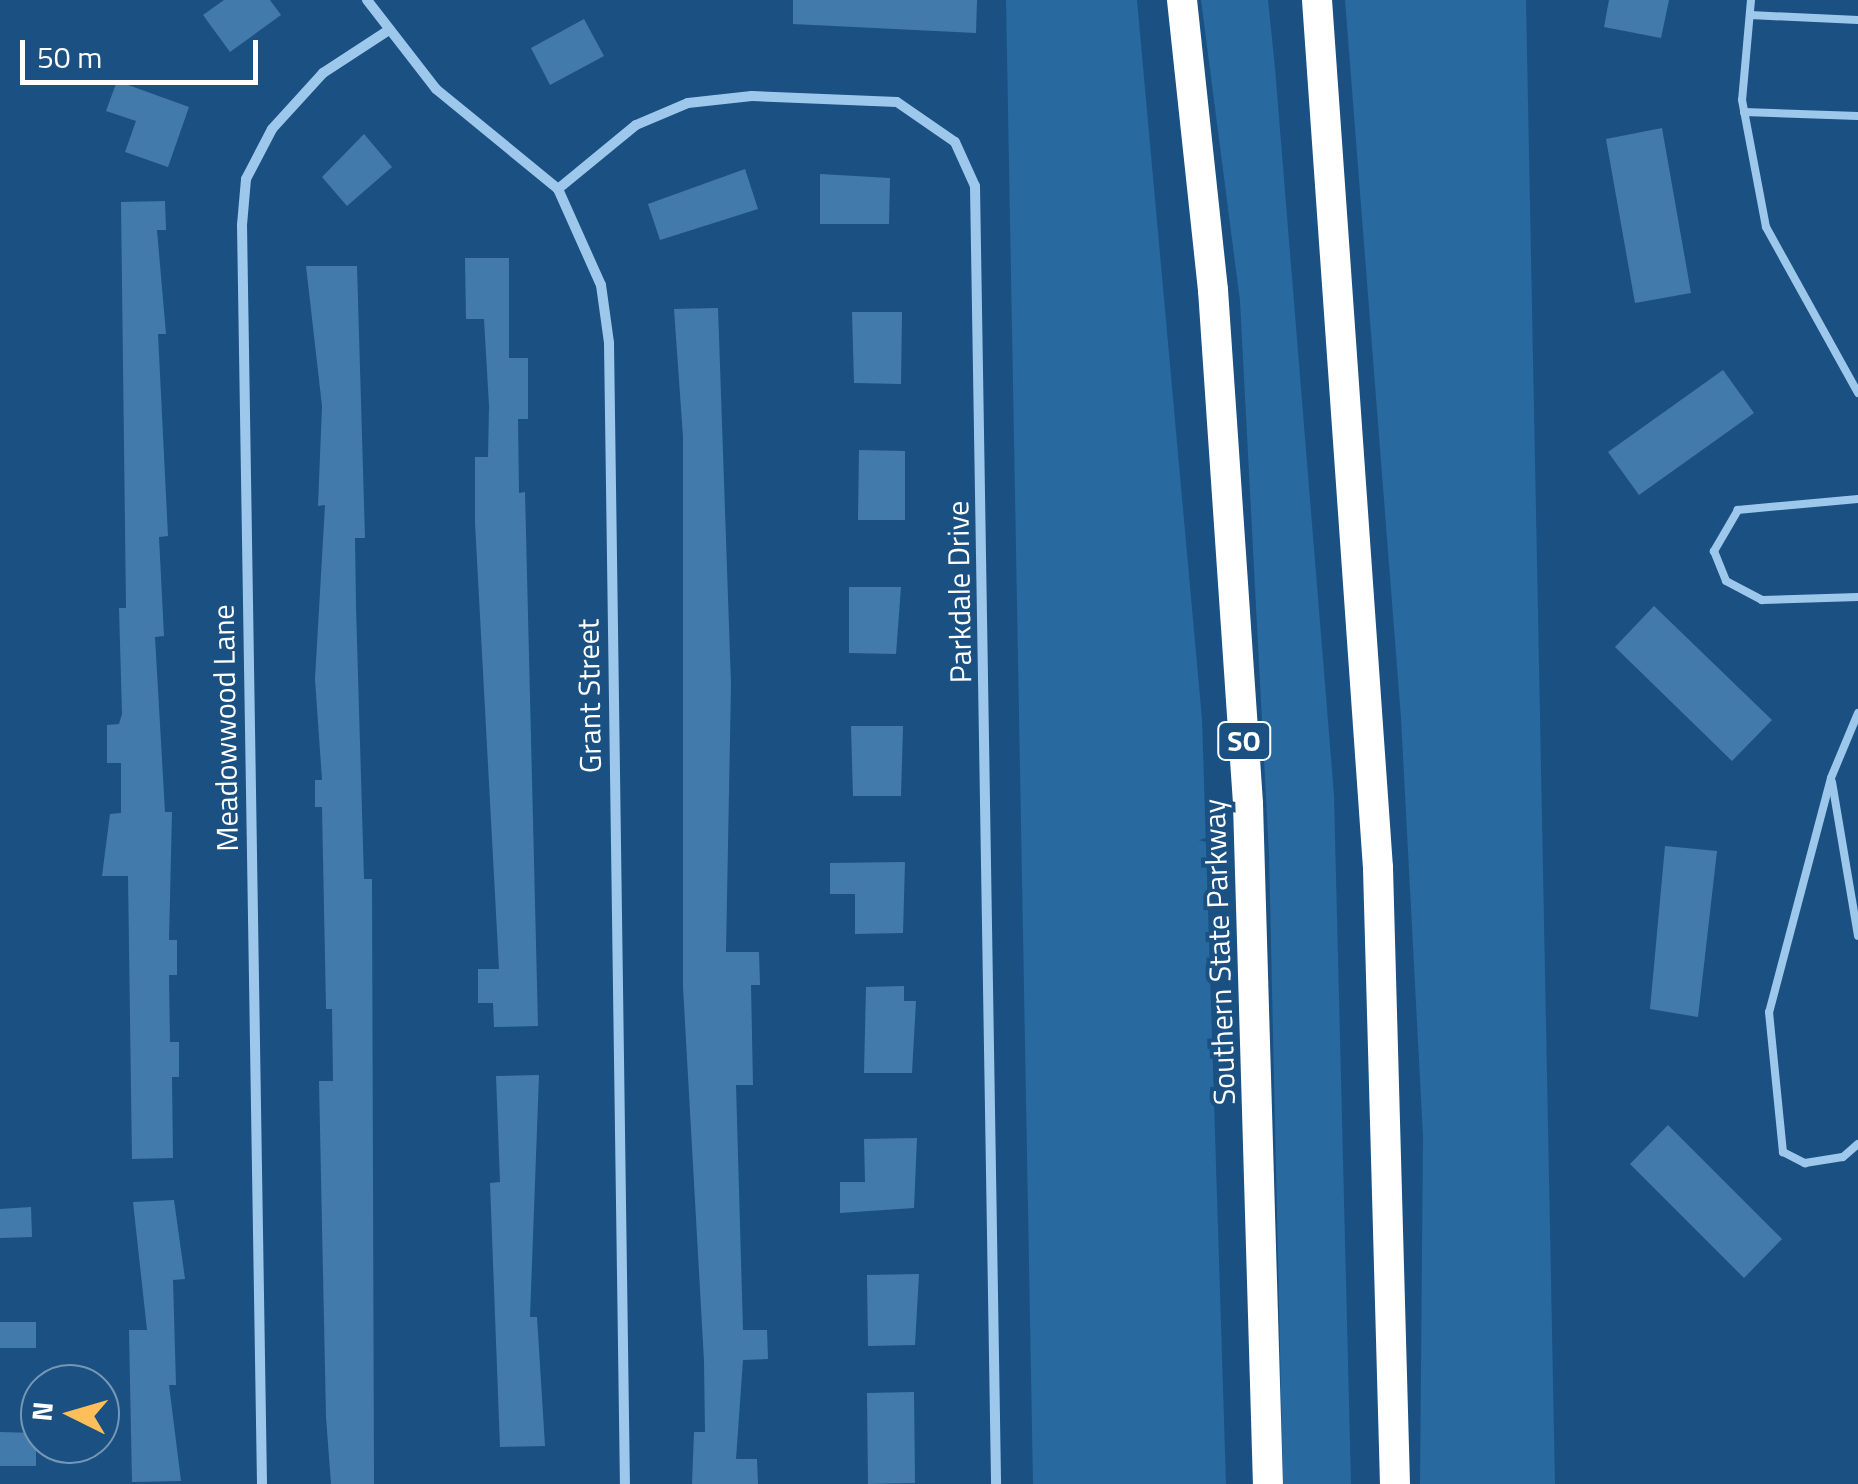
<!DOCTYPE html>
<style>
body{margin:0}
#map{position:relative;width:1858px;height:1484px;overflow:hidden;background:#1a5182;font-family:"Titillium Web",sans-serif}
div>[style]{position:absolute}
.green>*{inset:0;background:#28699f}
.building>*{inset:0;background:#427bab}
.service>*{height:8px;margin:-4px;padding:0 4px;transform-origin:4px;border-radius:4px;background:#9ec8eb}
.minor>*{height:10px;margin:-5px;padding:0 5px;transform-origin:5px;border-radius:5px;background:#9ec8eb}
.motorway>*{height:30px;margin:-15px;padding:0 15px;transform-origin:15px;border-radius:15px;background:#fff}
span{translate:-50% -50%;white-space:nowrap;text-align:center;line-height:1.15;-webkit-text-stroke:8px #1a5182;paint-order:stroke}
.shield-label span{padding:2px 8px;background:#1a5182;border:2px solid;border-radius:8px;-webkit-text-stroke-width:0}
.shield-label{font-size:28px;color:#fff;font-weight:700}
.street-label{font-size:30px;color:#fff}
.north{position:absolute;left:20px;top:1364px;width:100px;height:100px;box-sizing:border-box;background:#1a5182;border:2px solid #7697b4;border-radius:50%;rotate:275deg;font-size:28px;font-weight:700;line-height:40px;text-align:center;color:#fff}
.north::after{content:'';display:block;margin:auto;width:35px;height:45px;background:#febe59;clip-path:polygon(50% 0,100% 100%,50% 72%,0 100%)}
.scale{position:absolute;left:20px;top:40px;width:238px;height:45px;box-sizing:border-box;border:5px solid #fff;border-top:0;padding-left:12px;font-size:30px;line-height:35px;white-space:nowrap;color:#fff;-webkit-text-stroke:8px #1a5182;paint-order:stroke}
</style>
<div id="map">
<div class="green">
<i style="clip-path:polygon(1006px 0,1137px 0,1202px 719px,1226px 1484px,1033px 1484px)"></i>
<i style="clip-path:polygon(1201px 0,1268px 0,1275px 68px,1334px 795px,1351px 1484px,1283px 1484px,1269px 855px,1240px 301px)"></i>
<i style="clip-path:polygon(1345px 0,1526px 0,1555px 1484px,1420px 1484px,1423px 1137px,1401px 718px)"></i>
</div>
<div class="building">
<i style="clip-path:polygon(224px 0,270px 0,281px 15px,230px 52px,203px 15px)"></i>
<i style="clip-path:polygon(793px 0,977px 0,976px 33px,793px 24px)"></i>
<i style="clip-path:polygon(1609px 0,1669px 0,1661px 38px,1604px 27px)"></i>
<i style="clip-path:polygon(584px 19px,604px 56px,550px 85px,531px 48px)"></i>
<i style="clip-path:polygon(117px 81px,189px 107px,168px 167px,125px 152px,136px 121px,106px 111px)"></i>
<i style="clip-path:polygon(1662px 128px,1691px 293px,1635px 303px,1606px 139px)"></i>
<i style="clip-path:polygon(364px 134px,392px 167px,347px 206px,322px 177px)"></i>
<i style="clip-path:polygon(745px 169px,758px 209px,660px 240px,648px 204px)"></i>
<i style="clip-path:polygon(820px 174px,890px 178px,889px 224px,820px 224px)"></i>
<i style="clip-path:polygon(165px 201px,166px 230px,157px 230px,166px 334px,158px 334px,168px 536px,159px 537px,164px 636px,155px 637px,165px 812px,172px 812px,169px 940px,177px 940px,177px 975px,169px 975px,170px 1042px,179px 1042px,179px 1077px,172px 1077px,173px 1158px,132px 1159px,128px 876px,102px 876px,110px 814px,121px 813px,121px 763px,107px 763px,107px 725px,119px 724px,122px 714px,119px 608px,126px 608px,121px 202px)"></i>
<i style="clip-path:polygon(465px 258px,509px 258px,509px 358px,528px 358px,528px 419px,518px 419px,519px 493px,525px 492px,538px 1026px,494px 1027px,493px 1003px,478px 1003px,478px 969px,499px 969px,475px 523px,475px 457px,488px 457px,489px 406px,484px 319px,466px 319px)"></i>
<i style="clip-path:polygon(306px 266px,357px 266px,365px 538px,355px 538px,356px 607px,364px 879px,372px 879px,374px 1484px,331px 1484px,326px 1417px,319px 1081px,333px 1081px,332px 1009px,326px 1009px,322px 807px,315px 807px,315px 780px,322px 780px,315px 679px,325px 505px,318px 506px,322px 406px)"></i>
<i style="clip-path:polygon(718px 308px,731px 684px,726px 952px,759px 952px,760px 985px,751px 985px,753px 1085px,736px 1085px,743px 1330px,767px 1330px,768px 1359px,743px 1360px,736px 1459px,757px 1459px,758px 1484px,692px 1484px,694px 1432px,705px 1432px,704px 1361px,683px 987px,683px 437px,674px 309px)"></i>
<i style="clip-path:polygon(852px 312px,902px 312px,901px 384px,854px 383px)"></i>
<i style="clip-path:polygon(1723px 370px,1754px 413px,1639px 495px,1608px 452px)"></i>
<i style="clip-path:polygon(859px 450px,905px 451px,905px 520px,858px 520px)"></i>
<i style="clip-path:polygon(849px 587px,901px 587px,896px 654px,849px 653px)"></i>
<i style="clip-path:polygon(1654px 606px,1772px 720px,1732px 761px,1615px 647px)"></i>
<i style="clip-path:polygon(851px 726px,903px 726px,901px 796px,853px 796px)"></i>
<i style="clip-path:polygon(1665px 846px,1717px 851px,1698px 1017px,1650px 1009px)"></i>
<i style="clip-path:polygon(905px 862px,903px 933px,855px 934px,855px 894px,830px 894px,830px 863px)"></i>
<i style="clip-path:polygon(904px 986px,904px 1001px,916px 1001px,912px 1073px,864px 1073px,866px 987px)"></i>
<i style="clip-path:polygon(539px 1075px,530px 1317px,537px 1317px,545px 1446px,500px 1447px,490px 1183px,500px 1182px,496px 1076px)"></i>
<i style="clip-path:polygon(1668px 1125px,1782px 1239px,1744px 1278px,1630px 1164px)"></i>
<i style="clip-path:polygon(917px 1138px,914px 1208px,840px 1213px,840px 1182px,865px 1182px,864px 1139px)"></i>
<i style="clip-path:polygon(174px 1200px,185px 1279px,173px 1280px,176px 1385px,169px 1385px,181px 1481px,132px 1482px,129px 1330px,147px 1330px,133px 1202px)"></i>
<i style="clip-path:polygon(31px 1207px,32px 1237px,0 1238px,0 1209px)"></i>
<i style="clip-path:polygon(919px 1274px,915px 1345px,868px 1346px,867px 1275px)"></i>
<i style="clip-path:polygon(0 1322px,36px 1322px,36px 1348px,0 1348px)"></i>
<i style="clip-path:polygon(914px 1392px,915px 1483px,868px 1484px,867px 1393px)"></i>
<i style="clip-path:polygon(0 1432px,36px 1433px,36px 1466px,0 1466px)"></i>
</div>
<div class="service">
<i style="left:1751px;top:0;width:100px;rotate:95.1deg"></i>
<i style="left:1742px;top:100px;width:129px;rotate:79.3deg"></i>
<i style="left:1766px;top:227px;width:190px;rotate:61deg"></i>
<i style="left:1750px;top:15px;width:108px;rotate:2.7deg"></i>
<i style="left:1744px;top:112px;width:114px;rotate:2deg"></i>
<i style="left:1858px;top:499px;width:121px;rotate:174.8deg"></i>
<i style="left:1738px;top:510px;width:48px;rotate:120.3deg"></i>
<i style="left:1714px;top:551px;width:32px;rotate:68deg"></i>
<i style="left:1726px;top:581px;width:41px;rotate:27.8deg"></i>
<i style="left:1762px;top:600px;width:96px;rotate:-1.8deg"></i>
<i style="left:1858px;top:713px;width:70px;rotate:112.6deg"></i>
<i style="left:1831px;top:778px;width:242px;rotate:104.8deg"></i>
<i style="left:1769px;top:1012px;width:141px;rotate:84.3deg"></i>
<i style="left:1783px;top:1152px;width:25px;rotate:27deg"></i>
<i style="left:1805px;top:1163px;width:38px;rotate:-9deg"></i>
<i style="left:1843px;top:1157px;width:20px;rotate:-41deg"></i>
<i style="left:1832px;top:782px;width:156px;rotate:80.4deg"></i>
</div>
<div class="minor">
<i style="left:367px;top:0;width:113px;rotate:52.2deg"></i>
<i style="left:436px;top:89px;width:158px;rotate:39.3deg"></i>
<i style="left:558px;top:189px;width:105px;rotate:65.9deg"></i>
<i style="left:601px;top:285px;width:59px;rotate:82.1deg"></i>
<i style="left:609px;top:343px;width:1141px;rotate:89.2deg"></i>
<i style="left:558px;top:189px;width:101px;rotate:-39.4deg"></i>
<i style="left:636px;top:125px;width:56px;rotate:-22.9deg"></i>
<i style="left:688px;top:103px;width:64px;rotate:-6.2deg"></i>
<i style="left:752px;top:96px;width:145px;rotate:2.4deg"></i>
<i style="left:897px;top:102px;width:70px;rotate:34.6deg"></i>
<i style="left:955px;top:142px;width:48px;rotate:65.6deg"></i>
<i style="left:975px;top:186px;width:1298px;rotate:89.07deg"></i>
<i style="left:262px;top:1484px;width:1259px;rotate:-90.91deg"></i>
<i style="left:242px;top:225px;width:46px;rotate:-85deg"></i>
<i style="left:246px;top:179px;width:56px;rotate:-62.5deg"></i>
<i style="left:272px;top:129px;width:76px;rotate:-47.7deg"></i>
<i style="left:323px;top:73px;width:75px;rotate:-33.1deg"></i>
</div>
<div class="motorway">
<i style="left:1182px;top:0;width:292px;rotate:83.9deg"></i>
<i style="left:1213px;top:290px;width:515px;rotate:86.1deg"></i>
<i style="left:1248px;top:804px;width:680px;rotate:88.32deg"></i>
<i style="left:1317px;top:0;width:870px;rotate:85.98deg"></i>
<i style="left:1378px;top:868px;width:616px;rotate:88.42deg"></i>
</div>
<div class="shield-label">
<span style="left:1244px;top:741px">SO</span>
</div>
<div class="street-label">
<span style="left:959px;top:592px;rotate:-91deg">Parkdale Drive</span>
<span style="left:589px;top:696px;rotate:-91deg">Grant Street</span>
<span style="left:225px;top:728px;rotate:-91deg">Meadowwood Lane</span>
<span style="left:1219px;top:952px;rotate:-92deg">Southern State Parkway</span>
</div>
<div class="north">N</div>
<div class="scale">50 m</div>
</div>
